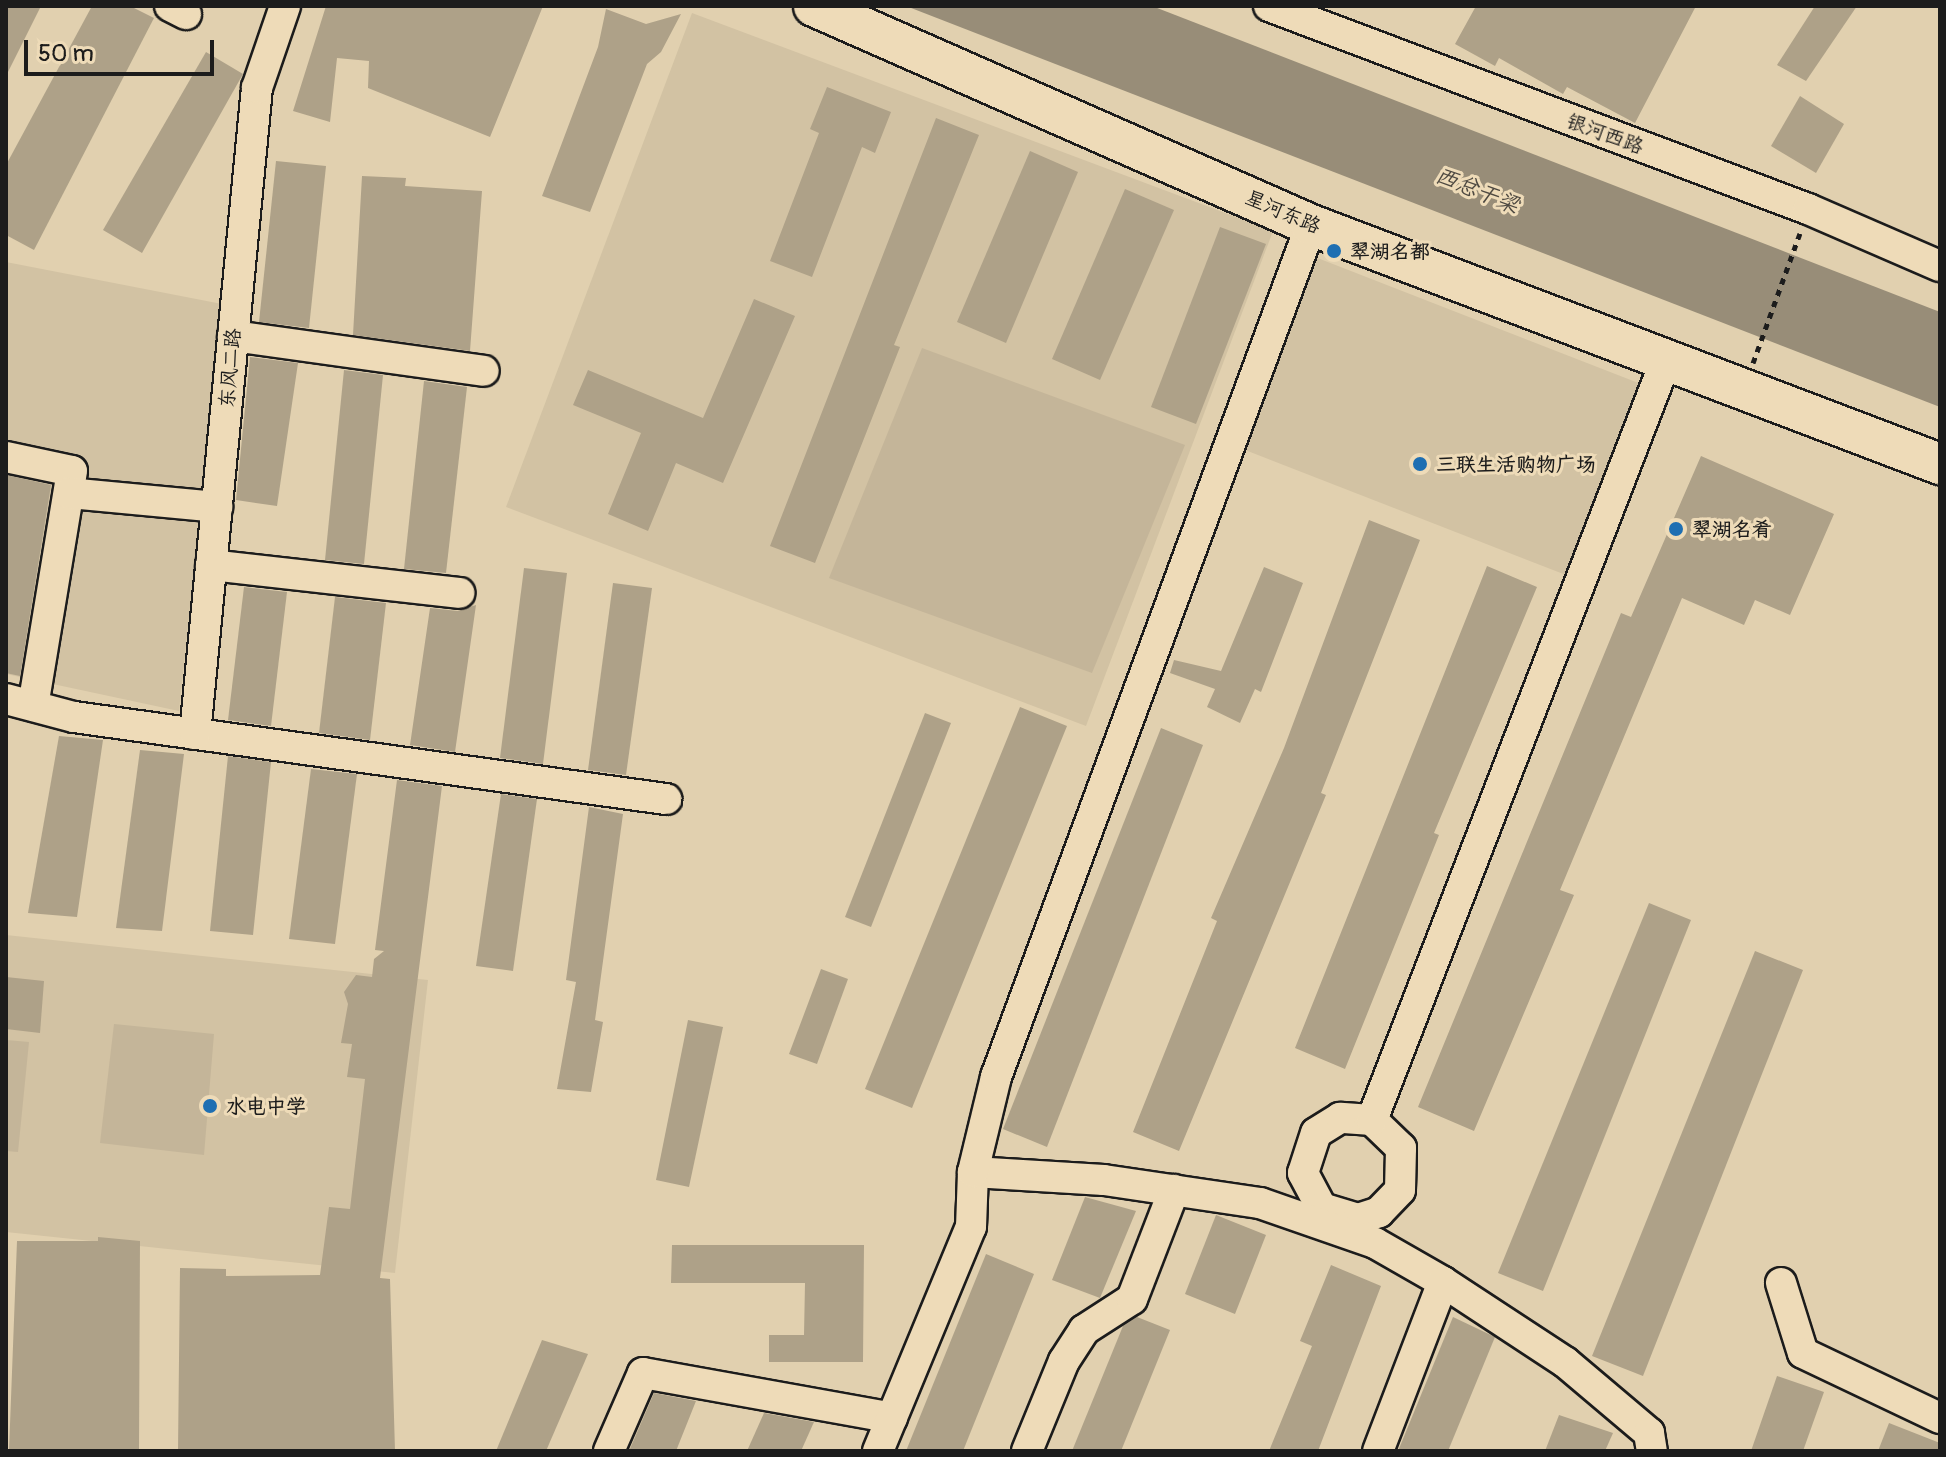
<!DOCTYPE html>
<meta charset="utf-8">
<style>
body{margin:0}
#map{position:relative;width:1946px;height:1457px;overflow:hidden;background:#e1d0af;font-family:Pangolin,"LXGW WenKai TC",sans-serif}
div>[style]{position:absolute}
.built>*{inset:0;background:#d2c2a3}
.green>*{inset:0;background:#c4b599}
.water>*{inset:0;background:#988d78}
.building>*{inset:0;background:#aea188}
.path>*{height:5px;margin-top:-2.5px;transform-origin:0;background:repeating-linear-gradient(90deg,#1c1c1c 0 6px,transparent 0 12px)}
.roads{filter:drop-shadow(2px 0 #1c1c1c) drop-shadow(-2px 0 #1c1c1c) drop-shadow(0 2px #1c1c1c) drop-shadow(0 -2px #1c1c1c)}
.minor>*{height:30px;margin:-15px;padding:0 15px;transform-origin:15px;border-radius:15px;background:#eedbb8}
.major>*{height:40px;margin:-20px;padding:0 20px;transform-origin:20px;border-radius:20px;background:#eedbb8}
.dots>*{width:22px;height:22px;translate:-50% -50%;box-sizing:border-box;border:4px solid #eedbb8;border-radius:50%}
span{translate:-50% -50%;white-space:nowrap;text-align:center;line-height:1.15;-webkit-text-stroke:6px #eedbb8;paint-order:stroke}
.street-label{font-size:20px;color:#1c1c1c}
.poi-label{font-size:20px;color:#1c1c1c;font-weight:700}
.left{translate:0 -50%;text-align:left}
.water-label{font-size:22px;color:#4e4941;font-style:italic}
.frame{position:absolute;inset:0;border:8px solid #1c1c1c;pointer-events:none}
.scale{position:absolute;left:24px;top:40px;width:190px;height:36px;box-sizing:border-box;border:4px solid #1c1c1c;border-top:0;padding-left:10px;font-size:24px;line-height:28px;white-space:nowrap;color:#1c1c1c;-webkit-text-stroke:6px #eedbb8;paint-order:stroke}
</style>
<div id="map">
<div class="built">
<i style="clip-path:polygon(692px 13px,1273px 231px,1086px 726px,506px 507px)"></i>
<i style="clip-path:polygon(1315px 257px,1641px 384px,1566px 575px,1240px 448px)"></i>
<i style="clip-path:polygon(6px 262px,222px 304px,179px 711px,6px 674px)"></i>
<i style="clip-path:polygon(6px 935px,428px 980px,395px 1273px,6px 1232px)"></i>
</div>
<div class="green">
<i style="clip-path:polygon(922px 348px,1185px 445px,1092px 673px,829px 578px)"></i>
<i style="clip-path:polygon(114px 1024px,214px 1034px,204px 1155px,100px 1143px)"></i>
<i style="clip-path:polygon(6px 1040px,29px 1042px,18px 1152px,6px 1151px)"></i>
</div>
<div class="water">
<i style="clip-path:polygon(906px 6px,1152px 6px,1940px 312px,1940px 407px)"></i>
</div>
<div class="building">
<i style="clip-path:polygon(6px 6px,41px 6px,6px 76px)"></i>
<i style="clip-path:polygon(92px 6px,130px 6px,154px 18px,34px 250px,6px 235px,6px 165px)"></i>
<i style="clip-path:polygon(326px 6px,543px 6px,490px 137px,368px 88px,369px 61px,337px 58px,330px 122px,293px 111px)"></i>
<i style="clip-path:polygon(1476px 6px,1696px 6px,1635px 123px,1567px 87px,1563px 94px,1499px 58px,1495px 66px,1455px 44px)"></i>
<i style="clip-path:polygon(1815px 6px,1857px 6px,1806px 81px,1777px 65px)"></i>
<i style="clip-path:polygon(606px 9px,646px 24px,681px 14px,661px 52px,647px 64px,590px 212px,542px 196px,598px 47px)"></i>
<i style="clip-path:polygon(206px 52px,243px 74px,142px 253px,103px 230px)"></i>
<i style="clip-path:polygon(827px 87px,891px 112px,875px 153px,862px 147px,812px 277px,770px 261px,819px 133px,810px 129px)"></i>
<i style="clip-path:polygon(1800px 96px,1844px 124px,1816px 173px,1771px 146px)"></i>
<i style="clip-path:polygon(936px 118px,979px 135px,894px 345px,900px 347px,815px 563px,770px 546px)"></i>
<i style="clip-path:polygon(1030px 151px,1078px 172px,1006px 343px,957px 322px)"></i>
<i style="clip-path:polygon(276px 161px,326px 166px,309px 328px,259px 322px)"></i>
<i style="clip-path:polygon(362px 176px,406px 178px,405px 186px,482px 191px,470px 351px,353px 335px)"></i>
<i style="clip-path:polygon(1125px 189px,1174px 210px,1100px 380px,1052px 359px)"></i>
<i style="clip-path:polygon(1220px 227px,1266px 244px,1196px 424px,1151px 407px)"></i>
<i style="clip-path:polygon(754px 299px,795px 316px,723px 483px,676px 463px,648px 531px,608px 514px,641px 433px,573px 405px,588px 370px,703px 418px)"></i>
<i style="clip-path:polygon(250px 357px,298px 363px,277px 506px,236px 500px)"></i>
<i style="clip-path:polygon(344px 370px,383px 375px,364px 564px,325px 560px)"></i>
<i style="clip-path:polygon(424px 381px,467px 387px,446px 573px,404px 569px)"></i>
<i style="clip-path:polygon(1701px 456px,1834px 514px,1790px 615px,1755px 600px,1744px 625px,1682px 598px,1560px 890px,1574px 895px,1474px 1131px,1418px 1107px,1621px 613px,1631px 617px)"></i>
<i style="clip-path:polygon(6px 475px,51px 485px,20px 676px,6px 673px)"></i>
<i style="clip-path:polygon(1369px 520px,1420px 540px,1321px 793px,1326px 795px,1179px 1151px,1133px 1132px,1217px 921px,1211px 918px,1284px 748px)"></i>
<i style="clip-path:polygon(1487px 566px,1537px 587px,1434px 833px,1439px 835px,1345px 1069px,1295px 1048px)"></i>
<i style="clip-path:polygon(1264px 567px,1303px 583px,1261px 692px,1255px 689px,1240px 723px,1207px 707px,1215px 689px,1170px 673px,1174px 660px,1221px 671px)"></i>
<i style="clip-path:polygon(524px 568px,567px 573px,543px 764px,500px 758px)"></i>
<i style="clip-path:polygon(613px 583px,652px 588px,626px 775px,588px 770px)"></i>
<i style="clip-path:polygon(244px 587px,287px 592px,271px 726px,228px 720px)"></i>
<i style="clip-path:polygon(335px 597px,386px 603px,370px 740px,319px 733px)"></i>
<i style="clip-path:polygon(476px 605px,455px 752px,410px 745px,430px 608px,458px 611px)"></i>
<i style="clip-path:polygon(1020px 707px,1067px 726px,912px 1108px,865px 1089px)"></i>
<i style="clip-path:polygon(925px 713px,951px 723px,871px 927px,845px 917px)"></i>
<i style="clip-path:polygon(1161px 728px,1203px 745px,1047px 1147px,1003px 1129px)"></i>
<i style="clip-path:polygon(59px 736px,103px 740px,77px 917px,28px 913px)"></i>
<i style="clip-path:polygon(140px 750px,184px 754px,162px 931px,116px 928px)"></i>
<i style="clip-path:polygon(228px 756px,271px 762px,253px 935px,210px 931px)"></i>
<i style="clip-path:polygon(311px 769px,357px 774px,335px 944px,289px 939px)"></i>
<i style="clip-path:polygon(397px 780px,442px 786px,380px 1278px,390px 1279px,395px 1451px,178px 1451px,180px 1268px,226px 1269px,226px 1276px,320px 1275px,329px 1207px,350px 1209px,365px 1079px,347px 1077px,352px 1044px,341px 1043px,348px 1004px,344px 992px,356px 975px,372px 977px,374px 959px,384px 951px,375px 950px)"></i>
<i style="clip-path:polygon(501px 794px,537px 799px,513px 971px,476px 966px)"></i>
<i style="clip-path:polygon(589px 807px,623px 814px,595px 1020px,603px 1022px,591px 1092px,557px 1089px,576px 982px,566px 980px)"></i>
<i style="clip-path:polygon(1649px 903px,1691px 920px,1543px 1291px,1498px 1273px)"></i>
<i style="clip-path:polygon(1755px 951px,1803px 970px,1643px 1376px,1592px 1356px)"></i>
<i style="clip-path:polygon(821px 969px,848px 979px,817px 1064px,789px 1054px)"></i>
<i style="clip-path:polygon(6px 977px,44px 981px,40px 1033px,6px 1029px)"></i>
<i style="clip-path:polygon(688px 1020px,723px 1027px,689px 1187px,656px 1180px)"></i>
<i style="clip-path:polygon(1085px 1197px,1136px 1211px,1100px 1298px,1052px 1280px)"></i>
<i style="clip-path:polygon(1216px 1215px,1266px 1235px,1235px 1314px,1185px 1294px)"></i>
<i style="clip-path:polygon(98px 1237px,140px 1241px,139px 1451px,9px 1451px,17px 1241px,98px 1241px)"></i>
<i style="clip-path:polygon(672px 1245px,864px 1245px,863px 1362px,769px 1362px,769px 1335px,804px 1335px,805px 1283px,671px 1283px)"></i>
<i style="clip-path:polygon(986px 1254px,1034px 1274px,963px 1451px,906px 1451px)"></i>
<i style="clip-path:polygon(1331px 1265px,1381px 1286px,1318px 1451px,1269px 1451px,1312px 1346px,1300px 1341px)"></i>
<i style="clip-path:polygon(1137px 1317px,1170px 1330px,1121px 1451px,1072px 1451px,1123px 1326px)"></i>
<i style="clip-path:polygon(1453px 1317px,1495px 1337px,1448px 1451px,1398px 1451px)"></i>
<i style="clip-path:polygon(542px 1340px,588px 1354px,546px 1451px,496px 1451px)"></i>
<i style="clip-path:polygon(1777px 1376px,1824px 1392px,1803px 1451px,1751px 1451px)"></i>
<i style="clip-path:polygon(654px 1393px,696px 1401px,676px 1451px,629px 1451px)"></i>
<i style="clip-path:polygon(764px 1413px,814px 1422px,801px 1451px,747px 1451px)"></i>
<i style="clip-path:polygon(1559px 1415px,1613px 1433px,1605px 1451px,1545px 1451px)"></i>
<i style="clip-path:polygon(1889px 1423px,1940px 1443px,1940px 1451px,1878px 1451px)"></i>
</div>
<div class="path">
<i style="left:1753px;top:363px;width:138px;rotate:-70.1deg"></i>
</div>
<div class="roads">
<div class="minor">
<i style="left:170px;top:6px;width:18px;rotate:27deg"></i>
<i style="left:1269px;top:6px;width:576px;rotate:20.64deg"></i>
<i style="left:1808px;top:209px;width:144px;rotate:23.4deg"></i>
<i style="left:233px;top:336px;width:253px;rotate:7.9deg"></i>
<i style="left:6px;top:457px;width:67px;rotate:12deg"></i>
<i style="left:72px;top:471px;width:238px;rotate:99.4deg"></i>
<i style="left:69px;top:493px;width:149px;rotate:5.4deg"></i>
<i style="left:211px;top:565px;width:250px;rotate:6.4deg"></i>
<i style="left:6px;top:699px;width:70px;rotate:14.8deg"></i>
<i style="left:74px;top:717px;width:598px;rotate:7.89deg"></i>
<i style="left:195px;top:734px;width:649px;rotate:-84.52deg"></i>
<i style="left:257px;top:88px;width:87px;rotate:-71.1deg"></i>
<i style="left:1372px;top:1120px;width:32px;rotate:-176deg"></i>
<i style="left:1340px;top:1118px;width:28px;rotate:148deg"></i>
<i style="left:1316px;top:1133px;width:42px;rotate:108deg"></i>
<i style="left:1303px;top:1173px;width:40px;rotate:62deg"></i>
<i style="left:1322px;top:1208px;width:38px;rotate:17deg"></i>
<i style="left:1358px;top:1219px;width:22px;rotate:-18deg"></i>
<i style="left:1379px;top:1212px;width:30px;rotate:-46deg"></i>
<i style="left:1400px;top:1190px;width:42px;rotate:-88.6deg"></i>
<i style="left:1401px;top:1148px;width:40px;rotate:-136deg"></i>
<i style="left:1372px;top:1120px;width:815px;rotate:-68.85deg"></i>
<i style="left:973px;top:1172px;width:131px;rotate:3.5deg"></i>
<i style="left:1104px;top:1180px;width:158px;rotate:8.4deg"></i>
<i style="left:1260px;top:1203px;width:122px;rotate:19.2deg"></i>
<i style="left:1375px;top:1243px;width:78px;rotate:29.8deg"></i>
<i style="left:1443px;top:1282px;width:181px;rotate:111deg"></i>
<i style="left:1443px;top:1282px;width:146px;rotate:33.3deg"></i>
<i style="left:1565px;top:1362px;width:110px;rotate:40.2deg"></i>
<i style="left:1649px;top:1433px;width:18px;rotate:81deg"></i>
<i style="left:1781px;top:1283px;width:73px;rotate:72.6deg"></i>
<i style="left:1803px;top:1353px;width:152px;rotate:25.4deg"></i>
<i style="left:609px;top:1451px;width:85px;rotate:-66.4deg"></i>
<i style="left:643px;top:1373px;width:253px;rotate:10.2deg"></i>
<i style="left:878px;top:1451px;width:243px;rotate:-67.5deg"></i>
<i style="left:971px;top:1227px;width:55px;rotate:-87.9deg"></i>
<i style="left:973px;top:1172px;width:98px;rotate:-76.4deg"></i>
<i style="left:996px;top:1077px;width:908px;rotate:-69.71deg"></i>
<i style="left:1027px;top:1451px;width:97px;rotate:-67.7deg"></i>
<i style="left:1064px;top:1361px;width:37px;rotate:-57deg"></i>
<i style="left:1084px;top:1330px;width:57px;rotate:-32.9deg"></i>
<i style="left:1132px;top:1299px;width:117px;rotate:-68.9deg"></i>
</div>
<div class="major">
<i style="left:814px;top:6px;width:543px;rotate:23.78deg"></i>
<i style="left:1311px;top:225px;width:673px;rotate:20.81deg"></i>
</div>
</div>
<div class="dots">
<i style="left:1334px;top:251px;background:#1f6fb2"></i>
<i style="left:1420px;top:464px;background:#1f6fb2"></i>
<i style="left:1676px;top:529px;background:#1f6fb2"></i>
<i style="left:210px;top:1106px;background:#1f6fb2"></i>
</div>
<div class="street-label">
<span style="left:1605px;top:134px;rotate:20deg">银河西路</span>
<span style="left:1283px;top:212px;rotate:23deg">星河东路</span>
<span style="left:230px;top:368px;rotate:-85deg">东风二路</span>
</div>
<div class="poi-label">
<span class="left" style="left:1350px;top:251px">翠湖名都</span>
<span class="left" style="left:1436px;top:464px">三联生活购物广场</span>
<span class="left" style="left:1692px;top:529px">翠湖名肴</span>
<span class="left" style="left:226px;top:1106px">水电中学</span>
</div>
<div class="water-label">
<span style="left:1477px;top:191px;rotate:22deg">西总干梁</span>
</div>
<div class="frame"></div>
<div class="scale">50 m</div>
</div>
